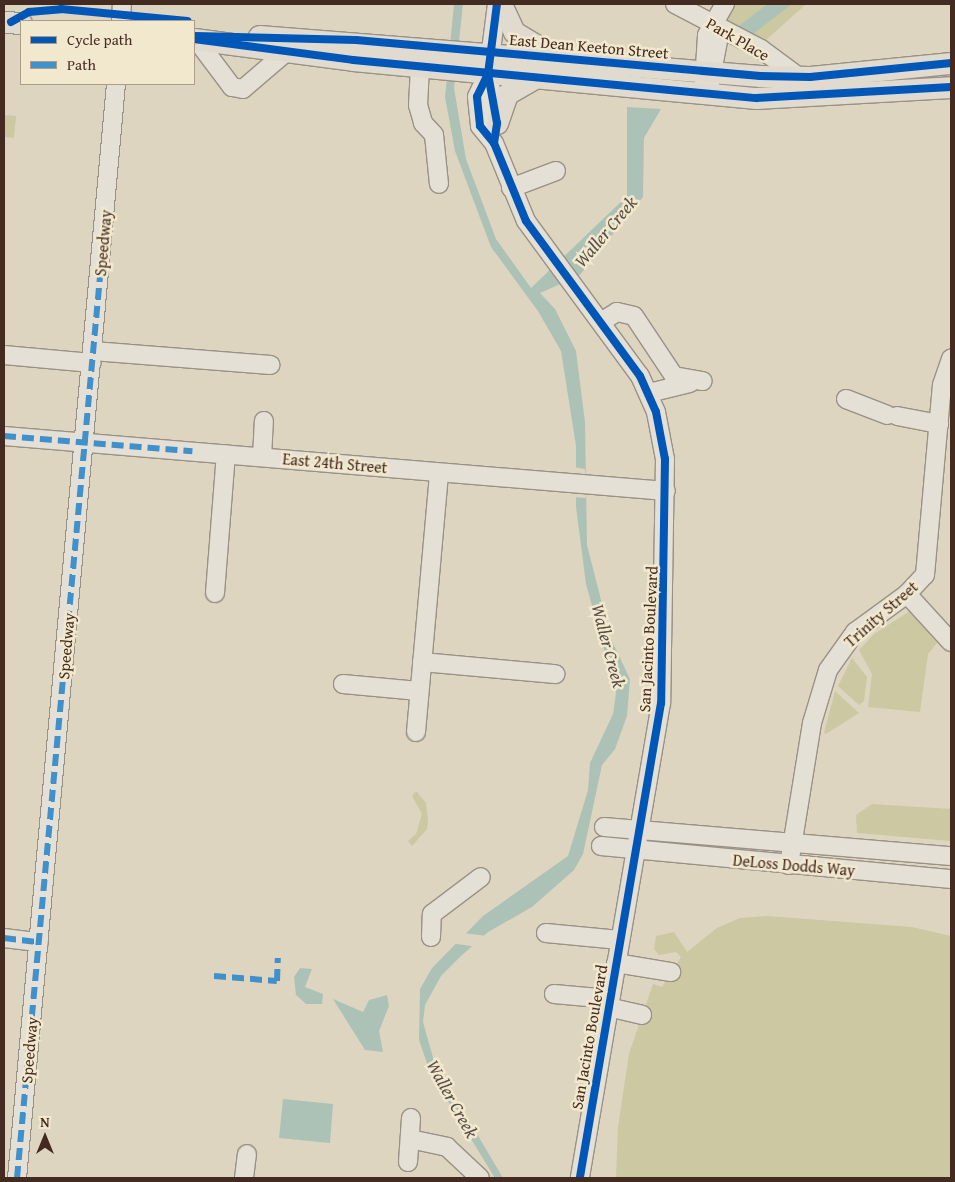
<!DOCTYPE html>
<style>
body{margin:0}
#map{position:relative;width:955px;height:1182px;overflow:hidden;background:#ddd5c0;font-family:"Gentium Book Plus",serif}
div>[style]{position:absolute}
.green>*{inset:0;background:#ccc8a1}
.water>*{inset:0;background:#adc2b6}
.pier>*{inset:0;background:#ddd5c0}
.roads{filter:drop-shadow(1px 0 #999184) drop-shadow(-1px 0 #999184) drop-shadow(0 1px #999184) drop-shadow(0 -1px #999184)}
.minor>*{height:18px;margin:-9px;padding:0 9px;transform-origin:9px;border-radius:9px;background:#e5e0d5}
.major>*{height:21px;margin:-10.5px;padding:0 10.5px;transform-origin:10.5px;border-radius:10.5px;background:#e0dbce}
.quiet>*{height:6px;margin-top:-3px;transform-origin:0;background:repeating-linear-gradient(90deg,#4090cb 0 12px,transparent 0 18px)}
.cycleway>*{height:8px;margin:-4px;padding:0 4px;transform-origin:4px;border-radius:4px;background:#0057b8}
span{translate:-50% -50%;white-space:nowrap;text-align:center;line-height:1.15;-webkit-text-stroke:5px #f1e8ce;paint-order:stroke}
.street-label{font-size:16px;color:#442b22}
.water-label{font-size:18px;color:#594f46;font-style:italic}
.frame{position:absolute;inset:0;border:5px solid #442b22;pointer-events:none}
.legend{position:absolute;left:20px;top:20px;width:175px;height:65px;box-sizing:border-box;background:#f1e8ce;border:1px solid #ac9c89;margin:0;padding:6px 9px;list-style:none;font-size:15px;color:#442b22}
.legend li{display:flex;align-items:center;gap:10px;height:25px}
.legend b{width:25px;border:1px solid #ac9c89}
.north{position:absolute;left:20px;top:1112px;width:50px;height:50px;-webkit-text-stroke:4px #f1e8ce;paint-order:stroke;rotate:0deg;font-size:14px;font-weight:700;line-height:20px;text-align:center;color:#442b22}
.north::after{content:'';display:block;margin:auto;width:18px;height:22px;background:#442b22;clip-path:polygon(50% 0,100% 100%,50% 72%,0 100%)}
</style>
<div id="map">
<div class="green">
<i style="clip-path:polygon(733px 4px,806px 4px,765px 41px,724px 19px)"></i>
<i style="clip-path:polygon(4px 115px,16px 116px,14px 138px,4px 137px)"></i>
<i style="clip-path:polygon(910px 611px,937px 643px,928px 654px,920px 712px,868px 707px,872px 674px,859px 650px,874px 634px)"></i>
<i style="clip-path:polygon(852px 658px,867px 677px,864px 701px,859px 705px,838px 686px)"></i>
<i style="clip-path:polygon(835px 691px,859px 713px,826px 734px,824px 733px)"></i>
<i style="clip-path:polygon(416px 791px,426px 803px,428px 820px,427px 829px,412px 846px,408px 841px,416px 834px,422px 814px,412px 796px)"></i>
<i style="clip-path:polygon(872px 804px,951px 809px,951px 841px,857px 833px,856px 815px)"></i>
<i style="clip-path:polygon(767px 916px,912px 927px,951px 936px,951px 1178px,616px 1178px,618px 1127px,629px 1054px,653px 984px,662px 987px,681px 957px,676px 952px,659px 955px,654px 949px,656px 936px,674px 932px,687px 952px,717px 928px,740px 918px)"></i>
</div>
<div class="water">
<i style="clip-path:polygon(454px 4px,463px 4px,454px 88px,466px 159px,496px 239px,531px 288px,627px 196px,627px 107px,661px 109px,644px 138px,643px 197px,579px 276px,540px 293px,555px 309px,576px 351px,585px 422px,587px 545px,611px 639px,630px 679px,627px 716px,615px 749px,602px 765px,583px 854px,574px 870px,532px 907px,488px 932px,461px 956px,441px 976px,425px 1005px,423px 1022px,434px 1061px,503px 1178px,495px 1178px,430px 1072px,419px 1040px,420px 989px,432px 968px,483px 916px,568px 856px,588px 790px,590px 763px,613px 714px,616px 693px,586px 584px,576px 507px,576px 446px,561px 351px,538px 311px,491px 247px,455px 151px,445px 97px)"></i>
<i style="clip-path:polygon(767px 4px,792px 4px,753px 34px,738px 27px)"></i>
<i style="clip-path:polygon(300px 968px,312px 969px,305px 987px,323px 994px,322px 1004px,306px 1004px,296px 995px,294px 977px)"></i>
<i style="clip-path:polygon(387px 995px,389px 1006px,379px 1031px,383px 1052px,365px 1050px,333px 999px,363px 1012px,369px 1000px)"></i>
<i style="clip-path:polygon(283px 1099px,333px 1104px,330px 1143px,279px 1138px)"></i>
</div>
<div class="pier">
<i style="clip-path:polygon(573px 467px,585px 469px,586px 498px,573px 497px)"></i>
<i style="clip-path:polygon(463px 933px,487px 936px,477px 947px,451px 943px)"></i>
</div>
<div class="roads">
<div class="minor">
<i style="left:675px;top:4px;width:97px;rotate:27.6deg"></i>
<i style="left:761px;top:49px;width:47px;rotate:36.4deg"></i>
<i style="left:121px;top:21px;width:17px;rotate:-87deg"></i>
<i style="left:196px;top:39px;width:60px;rotate:53.1deg"></i>
<i style="left:232px;top:87px;width:11px;rotate:10deg"></i>
<i style="left:243px;top:89px;width:57px;rotate:-40.7deg"></i>
<i style="left:420px;top:67px;width:38px;rotate:93deg"></i>
<i style="left:418px;top:105px;width:19px;rotate:74deg"></i>
<i style="left:423px;top:123px;width:16px;rotate:47deg"></i>
<i style="left:434px;top:135px;width:49px;rotate:84.2deg"></i>
<i style="left:488px;top:74px;width:25px;rotate:116deg"></i>
<i style="left:477px;top:97px;width:29px;rotate:84deg"></i>
<i style="left:480px;top:126px;width:22px;rotate:51deg"></i>
<i style="left:494px;top:143px;width:84px;rotate:67.7deg"></i>
<i style="left:526px;top:221px;width:192px;rotate:53.7deg"></i>
<i style="left:640px;top:376px;width:39px;rotate:66deg"></i>
<i style="left:656px;top:412px;width:48px;rotate:79.2deg"></i>
<i style="left:665px;top:459px;width:244px;rotate:90.9deg"></i>
<i style="left:661px;top:703px;width:482px;rotate:99.7deg"></i>
<i style="left:704px;top:83px;width:48px;rotate:-86.4deg"></i>
<i style="left:707px;top:35px;width:36px;rotate:-60deg"></i>
<i style="left:710px;top:83px;width:48px;rotate:-79.2deg"></i>
<i style="left:719px;top:36px;width:10px;rotate:-107deg"></i>
<i style="left:497px;top:122px;width:49px;rotate:-100.6deg"></i>
<i style="left:488px;top:74px;width:71px;rotate:-82.7deg"></i>
<i style="left:511px;top:188px;width:48px;rotate:-20.7deg"></i>
<i style="left:601px;top:322px;width:19px;rotate:-32deg"></i>
<i style="left:617px;top:312px;width:17px;rotate:13deg"></i>
<i style="left:634px;top:316px;width:72px;rotate:56.3deg"></i>
<i style="left:674px;top:376px;width:29px;rotate:10deg"></i>
<i style="left:93px;top:351px;width:178px;rotate:4.5deg"></i>
<i style="left:4px;top:355px;width:88px;rotate:5.2deg"></i>
<i style="left:649px;top:393px;width:42px;rotate:-13.7deg"></i>
<i style="left:846px;top:399px;width:44px;rotate:21.3deg"></i>
<i style="left:897px;top:416px;width:43px;rotate:10.8deg"></i>
<i style="left:4px;top:436px;width:664px;rotate:4.75deg"></i>
<i style="left:262px;top:457px;width:36px;rotate:-87deg"></i>
<i style="left:215px;top:593px;width:139px;rotate:-85.5deg"></i>
<i style="left:907px;top:594px;width:65px;rotate:47.5deg"></i>
<i style="left:422px;top:662px;width:134px;rotate:5.2deg"></i>
<i style="left:343px;top:684px;width:76px;rotate:5.3deg"></i>
<i style="left:416px;top:732px;width:260px;rotate:-84.9deg"></i>
<i style="left:604px;top:827px;width:348px;rotate:4.8deg"></i>
<i style="left:601px;top:846px;width:352px;rotate:5.4deg"></i>
<i style="left:789px;top:865px;width:144px;rotate:-80.8deg"></i>
<i style="left:812px;top:723px;width:55px;rotate:-73.2deg"></i>
<i style="left:828px;top:670px;width:47px;rotate:-54.6deg"></i>
<i style="left:855px;top:632px;width:64px;rotate:-36.2deg"></i>
<i style="left:907px;top:594px;width:26px;rotate:-47deg"></i>
<i style="left:925px;top:575px;width:191px;rotate:-84.9deg"></i>
<i style="left:942px;top:385px;width:28px;rotate:-71deg"></i>
<i style="left:546px;top:933px;width:74px;rotate:5.4deg"></i>
<i style="left:431px;top:937px;width:23px;rotate:-88deg"></i>
<i style="left:432px;top:914px;width:61px;rotate:-37.1deg"></i>
<i style="left:4px;top:938px;width:35px;rotate:7deg"></i>
<i style="left:616px;top:963px;width:56px;rotate:9.3deg"></i>
<i style="left:554px;top:994px;width:56px;rotate:5.1deg"></i>
<i style="left:608px;top:1007px;width:35px;rotate:13deg"></i>
<i style="left:410px;top:1139px;width:38px;rotate:12deg"></i>
<i style="left:447px;top:1147px;width:45px;rotate:43.2deg"></i>
<i style="left:408px;top:1162px;width:44px;rotate:-86.1deg"></i>
<i style="left:17px;top:1178px;width:1098px;rotate:-84.83deg"></i>
<i style="left:244px;top:1178px;width:24px;rotate:-83deg"></i>
</div>
<div class="major">
<i style="left:501px;top:4px;width:31px;rotate:65deg"></i>
<i style="left:514px;top:32px;width:39px;rotate:31deg"></i>
<i style="left:4px;top:22px;width:17px;rotate:3deg"></i>
<i style="left:259px;top:36px;width:503px;rotate:4.56deg"></i>
<i style="left:760px;top:76px;width:50px;rotate:1.1deg"></i>
<i style="left:810px;top:77px;width:142px;rotate:-5.7deg"></i>
<i style="left:194px;top:39px;width:160px;rotate:7.5deg"></i>
<i style="left:353px;top:60px;width:405px;rotate:5.4deg"></i>
<i style="left:756px;top:98px;width:195px;rotate:-3.2deg"></i>
<i style="left:497px;top:123px;width:31px;rotate:-71deg"></i>
<i style="left:507px;top:94px;width:32px;rotate:-30deg"></i>
</div>
</div>
<div class="quiet">
<i style="left:4px;top:436px;width:189px;rotate:4.6deg"></i>
<i style="left:4px;top:938px;width:35px;rotate:7deg"></i>
<i style="left:214px;top:976px;width:63px;rotate:4.5deg"></i>
<i style="left:277px;top:981px;width:23px;rotate:-88deg"></i>
<i style="left:17px;top:1178px;width:927px;rotate:-84.74deg"></i>
</div>
<div class="cycleway">
<i style="left:11px;top:22px;width:21px;rotate:-29deg"></i>
<i style="left:29px;top:12px;width:32px;rotate:-5deg"></i>
<i style="left:61px;top:9px;width:127px;rotate:5.4deg"></i>
<i style="left:196px;top:36px;width:160px;rotate:1.4deg"></i>
<i style="left:356px;top:40px;width:406px;rotate:5.1deg"></i>
<i style="left:760px;top:76px;width:50px;rotate:1.1deg"></i>
<i style="left:810px;top:77px;width:142px;rotate:-5.7deg"></i>
<i style="left:194px;top:39px;width:160px;rotate:7.5deg"></i>
<i style="left:353px;top:60px;width:405px;rotate:5.4deg"></i>
<i style="left:756px;top:98px;width:195px;rotate:-3.2deg"></i>
<i style="left:488px;top:74px;width:25px;rotate:116deg"></i>
<i style="left:477px;top:97px;width:29px;rotate:84deg"></i>
<i style="left:480px;top:126px;width:22px;rotate:51deg"></i>
<i style="left:494px;top:143px;width:84px;rotate:67.7deg"></i>
<i style="left:526px;top:221px;width:192px;rotate:53.7deg"></i>
<i style="left:640px;top:376px;width:39px;rotate:66deg"></i>
<i style="left:656px;top:412px;width:48px;rotate:79.2deg"></i>
<i style="left:665px;top:459px;width:244px;rotate:90.9deg"></i>
<i style="left:661px;top:703px;width:482px;rotate:99.7deg"></i>
<i style="left:494px;top:143px;width:20px;rotate:-81deg"></i>
<i style="left:497px;top:123px;width:50px;rotate:-100.4deg"></i>
<i style="left:488px;top:74px;width:71px;rotate:-82.7deg"></i>
</div>
<div class="street-label">
<span style="left:738px;top:39px;rotate:30deg">Park Place</span>
<span style="left:589px;top:46px;rotate:5deg">East Dean Keeton Street</span>
<span style="left:103px;top:243px;rotate:-85deg">Speedway</span>
<span style="left:335px;top:463px;rotate:5deg">East 24th Street</span>
<span style="left:881px;top:614px;rotate:-41deg">Trinity Street</span>
<span style="left:648px;top:639px;rotate:-87deg">San Jacinto Boulevard</span>
<span style="left:66px;top:646px;rotate:-85deg">Speedway</span>
<span style="left:794px;top:865px;rotate:5deg">DeLoss Dodds Way</span>
<span style="left:589px;top:1037px;rotate:-80deg">San Jacinto Boulevard</span>
<span style="left:29px;top:1050px;rotate:-85deg">Speedway</span>
</div>
<div class="water-label">
<span style="left:606px;top:232px;rotate:-50deg">Waller Creek</span>
<span style="left:608px;top:646px;rotate:75deg">Waller Creek</span>
<span style="left:452px;top:1099px;rotate:61deg">Waller Creek</span>
</div>
<div class="frame"></div>
<ul class="legend">
<li><b style="height:6px;background:#0057b8"></b>Cycle path</li>
<li><b style="height:6px;background:#4090cb"></b>Path</li>
</ul>
<div class="north">N</div>
</div>
